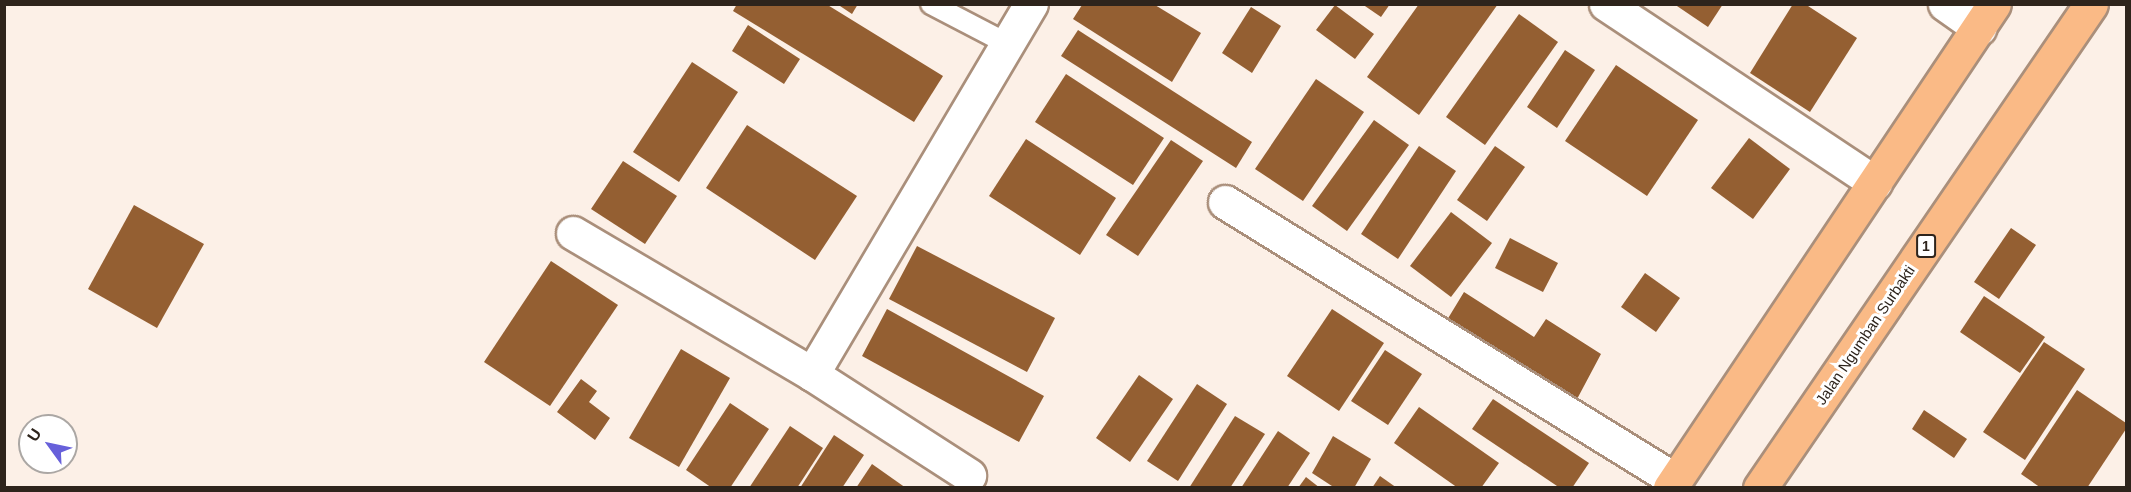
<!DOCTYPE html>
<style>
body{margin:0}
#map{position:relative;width:2131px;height:492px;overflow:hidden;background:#fcf0e7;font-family:Helvetica,sans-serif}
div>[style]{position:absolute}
.building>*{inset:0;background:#945f32}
.roads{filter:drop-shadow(2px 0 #aa8f7b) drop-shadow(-2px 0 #aa8f7b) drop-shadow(0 2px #aa8f7b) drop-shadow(0 -2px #aa8f7b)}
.service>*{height:20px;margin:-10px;padding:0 10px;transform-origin:10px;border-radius:10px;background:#fff}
.minor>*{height:33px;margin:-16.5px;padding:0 16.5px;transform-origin:16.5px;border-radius:16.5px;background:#fff}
.trunk>*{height:33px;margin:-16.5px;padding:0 16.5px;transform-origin:16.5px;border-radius:16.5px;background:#faba86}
span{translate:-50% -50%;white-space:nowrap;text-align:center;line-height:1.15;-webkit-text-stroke:6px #fff;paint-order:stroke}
.shield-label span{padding:2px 4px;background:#fff;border:2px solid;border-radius:4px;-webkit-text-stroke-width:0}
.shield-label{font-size:14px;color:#2e241c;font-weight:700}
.street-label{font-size:15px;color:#2e241c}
.frame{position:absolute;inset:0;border:6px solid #2e241c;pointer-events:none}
.north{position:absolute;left:18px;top:414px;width:60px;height:60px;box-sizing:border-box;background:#fff;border:2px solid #aba7a4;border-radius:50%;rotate:303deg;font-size:16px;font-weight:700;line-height:24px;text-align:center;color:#2e241c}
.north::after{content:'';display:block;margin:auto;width:21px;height:27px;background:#6760da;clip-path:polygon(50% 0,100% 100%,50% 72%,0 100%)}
</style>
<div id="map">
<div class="building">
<i style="clip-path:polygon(737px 4px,826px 4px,943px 76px,914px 122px,733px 11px)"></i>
<i style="clip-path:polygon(837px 4px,858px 4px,852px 14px)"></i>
<i style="clip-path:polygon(1362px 4px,1390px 4px,1381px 17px)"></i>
<i style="clip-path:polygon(1419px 4px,1498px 4px,1419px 115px,1367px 77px)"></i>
<i style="clip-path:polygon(1674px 4px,1723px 4px,1708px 27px)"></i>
<i style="clip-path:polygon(1793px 4px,1805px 4px,1857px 38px,1810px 112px,1750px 73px)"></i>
<i style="clip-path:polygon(1082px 5px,1155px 5px,1201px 33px,1172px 82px,1073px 19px)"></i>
<i style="clip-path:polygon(1335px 5px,1374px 34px,1355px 59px,1316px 30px)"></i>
<i style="clip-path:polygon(1251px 7px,1281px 26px,1252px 73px,1222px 53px)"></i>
<i style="clip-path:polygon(1519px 14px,1558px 42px,1485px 145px,1446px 117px)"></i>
<i style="clip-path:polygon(748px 25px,800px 59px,784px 84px,732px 51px)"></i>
<i style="clip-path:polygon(1078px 30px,1252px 142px,1236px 168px,1061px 56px)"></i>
<i style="clip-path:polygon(1565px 50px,1595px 70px,1557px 128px,1527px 107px)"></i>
<i style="clip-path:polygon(692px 62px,738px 92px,679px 182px,633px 152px)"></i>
<i style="clip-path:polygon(1616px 65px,1698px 120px,1647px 196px,1565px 141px)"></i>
<i style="clip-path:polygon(1066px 74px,1164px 138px,1133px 185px,1035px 122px)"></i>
<i style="clip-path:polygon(1316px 79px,1364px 112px,1303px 201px,1255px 169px)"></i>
<i style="clip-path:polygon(1374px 120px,1409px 145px,1347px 231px,1312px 206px)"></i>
<i style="clip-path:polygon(747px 125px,857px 196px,815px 260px,706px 188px)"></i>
<i style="clip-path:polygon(1749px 138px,1790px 169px,1753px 219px,1711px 188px)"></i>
<i style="clip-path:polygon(1026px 139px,1116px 198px,1080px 255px,989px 196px)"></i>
<i style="clip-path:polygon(1171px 140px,1203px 161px,1138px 256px,1106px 235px)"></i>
<i style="clip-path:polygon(1419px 146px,1456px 171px,1398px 259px,1361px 234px)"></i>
<i style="clip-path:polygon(1495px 146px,1525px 167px,1487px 221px,1457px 200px)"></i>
<i style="clip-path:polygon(623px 161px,677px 196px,645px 244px,591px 209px)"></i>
<i style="clip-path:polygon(134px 205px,204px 244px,157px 328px,88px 289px)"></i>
<i style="clip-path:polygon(1451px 212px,1492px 243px,1451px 297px,1410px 266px)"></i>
<i style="clip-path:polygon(2011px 228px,2036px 245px,1999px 299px,1974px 282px)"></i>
<i style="clip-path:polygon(1510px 238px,1558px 263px,1543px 292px,1495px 268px)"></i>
<i style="clip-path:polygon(917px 246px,1055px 318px,1027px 372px,889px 299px)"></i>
<i style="clip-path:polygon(551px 261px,618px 305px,550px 406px,484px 362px)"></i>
<i style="clip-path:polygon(1645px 273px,1680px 298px,1656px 332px,1621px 307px)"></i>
<i style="clip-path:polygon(1464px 292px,1534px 337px,1546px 319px,1601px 354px,1576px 401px,1447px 320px)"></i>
<i style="clip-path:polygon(1984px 296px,2045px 337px,2020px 373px,1960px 332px)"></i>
<i style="clip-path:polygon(887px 309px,1044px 396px,1019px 442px,862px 356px)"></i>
<i style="clip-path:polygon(1332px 309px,1384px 343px,1339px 411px,1287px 376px)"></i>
<i style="clip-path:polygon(2044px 342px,2085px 369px,2025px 460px,1983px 432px)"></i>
<i style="clip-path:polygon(681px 349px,730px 378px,679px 467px,629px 438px)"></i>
<i style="clip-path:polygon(1385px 350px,1422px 374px,1388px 425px,1351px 401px)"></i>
<i style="clip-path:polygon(1139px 375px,1173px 399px,1130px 462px,1096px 438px)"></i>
<i style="clip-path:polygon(581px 379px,597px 391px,589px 402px,610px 418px,595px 440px,557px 412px)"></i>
<i style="clip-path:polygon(1197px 384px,1227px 404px,1178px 481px,1147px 461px)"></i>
<i style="clip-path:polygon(2077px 390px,2126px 423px,2126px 429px,2087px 488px,2041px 488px,2021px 474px)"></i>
<i style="clip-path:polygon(1493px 399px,1589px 463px,1572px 488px,1560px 488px,1472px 429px)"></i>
<i style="clip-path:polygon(730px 403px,769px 429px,730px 488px,712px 488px,686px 470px)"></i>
<i style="clip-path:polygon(1419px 407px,1499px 463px,1481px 488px,1458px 488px,1394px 443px)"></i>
<i style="clip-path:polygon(1924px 410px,1967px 439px,1954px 458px,1912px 429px)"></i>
<i style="clip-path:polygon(1235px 416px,1265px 434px,1230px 488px,1189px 488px)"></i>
<i style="clip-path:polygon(790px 426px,823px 448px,797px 488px,749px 488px)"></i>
<i style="clip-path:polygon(1278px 431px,1310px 453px,1287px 488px,1241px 488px)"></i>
<i style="clip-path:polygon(834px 435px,864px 455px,842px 488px,800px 488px)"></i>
<i style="clip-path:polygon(1333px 436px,1371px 459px,1354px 488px,1335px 488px,1312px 473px)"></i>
<i style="clip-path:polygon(872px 464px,906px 488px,856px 488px)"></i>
<i style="clip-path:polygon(1380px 476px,1397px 488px,1372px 488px)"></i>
<i style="clip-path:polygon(1306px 477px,1320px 488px,1298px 488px)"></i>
</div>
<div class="roads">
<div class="service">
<i style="left:931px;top:4px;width:85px;rotate:27.5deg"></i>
</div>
<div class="minor">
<i style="left:1606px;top:4px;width:323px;rotate:33.6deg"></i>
<i style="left:1945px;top:4px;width:42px;rotate:35.2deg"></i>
<i style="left:1225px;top:202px;width:529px;rotate:31.71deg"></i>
<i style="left:573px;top:233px;width:277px;rotate:30.5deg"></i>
<i style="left:812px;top:374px;width:187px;rotate:32.8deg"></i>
<i style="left:812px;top:374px;width:430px;rotate:-59.4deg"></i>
</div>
<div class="trunk">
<i style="left:1670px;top:488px;width:582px;rotate:-56.2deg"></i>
<i style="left:1760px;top:488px;width:586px;rotate:-55.63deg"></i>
</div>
</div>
<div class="shield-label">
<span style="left:1926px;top:246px">1</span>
</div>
<div class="street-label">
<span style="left:1865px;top:335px;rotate:-56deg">Jalan Ngumban Surbakti</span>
</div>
<div class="frame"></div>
<div class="north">U</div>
</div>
